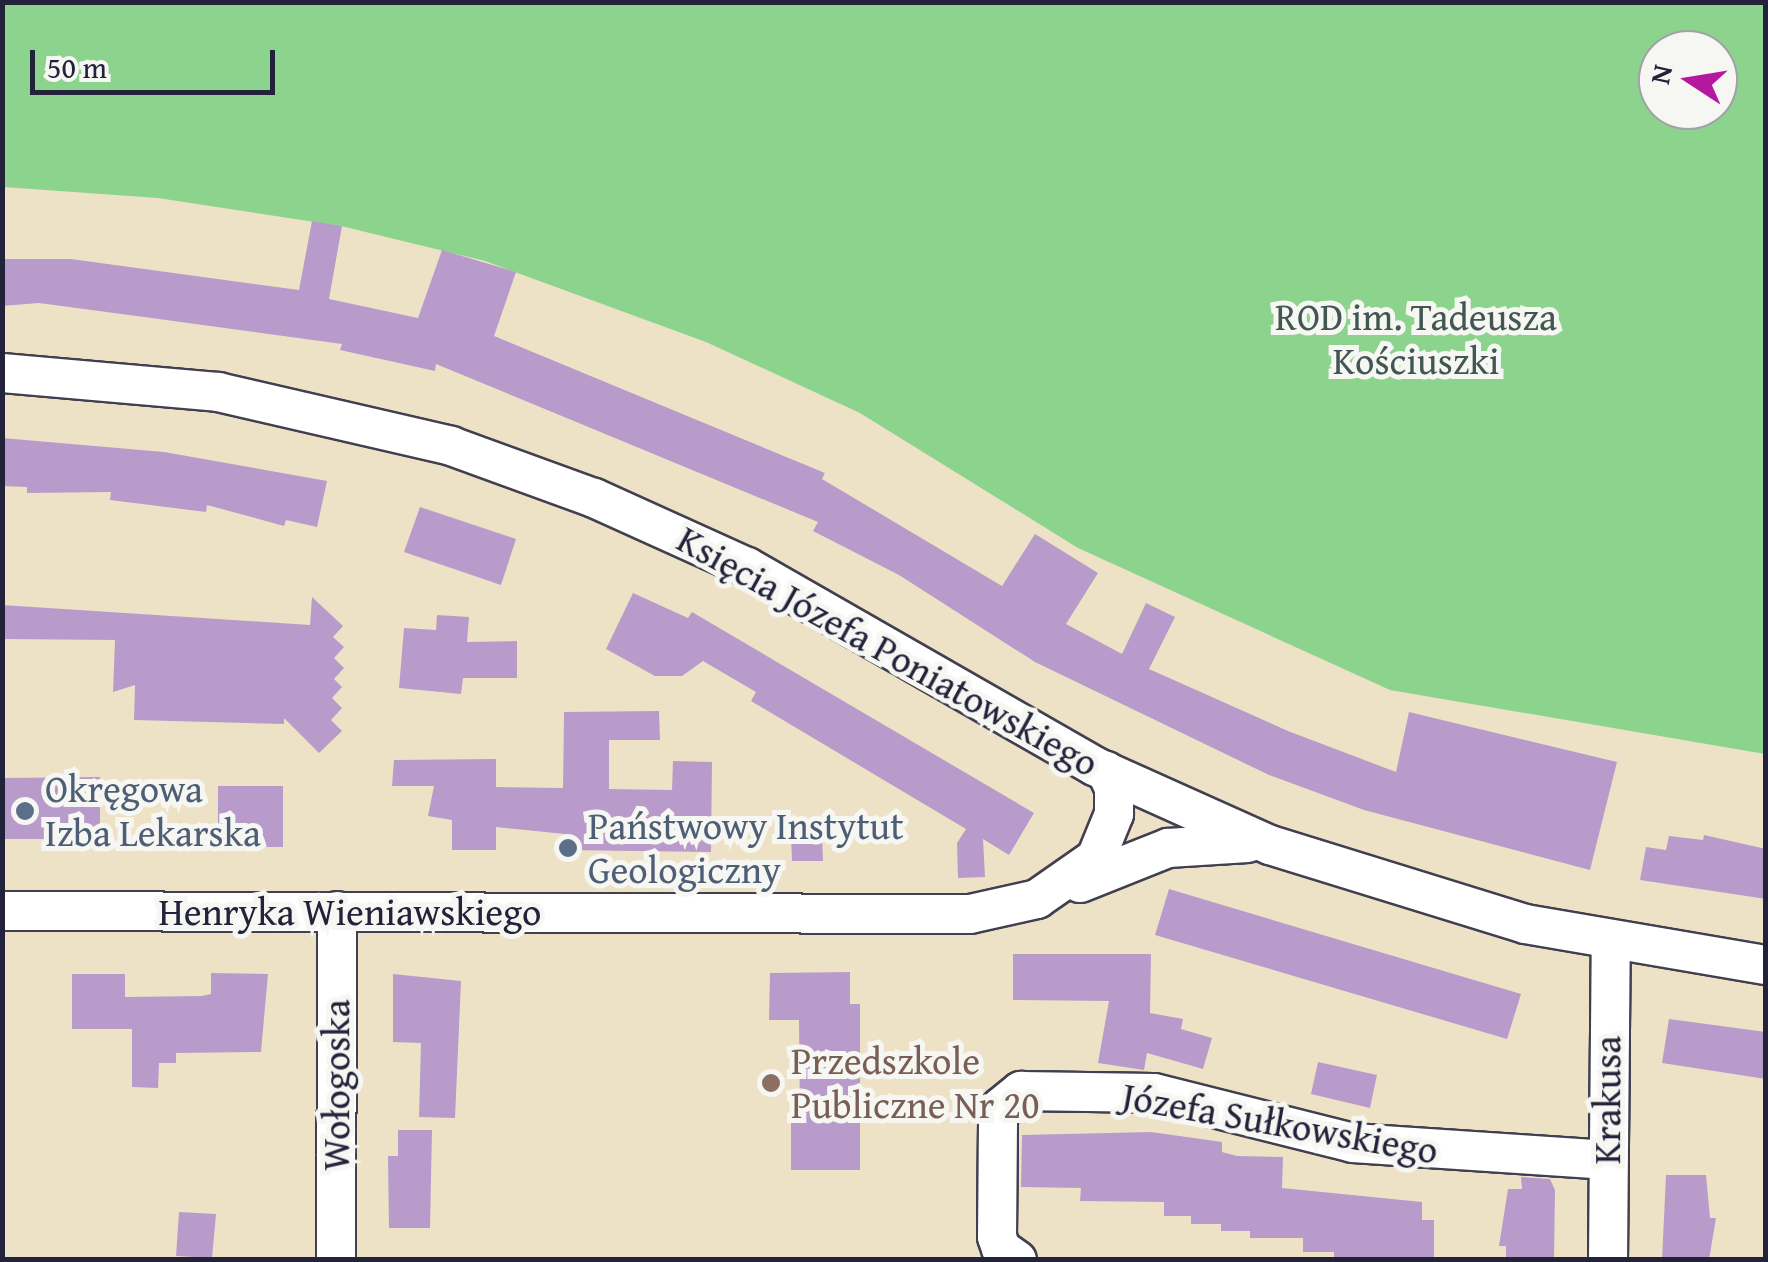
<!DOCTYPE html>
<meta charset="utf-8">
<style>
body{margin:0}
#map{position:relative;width:1768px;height:1262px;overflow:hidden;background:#eee2c6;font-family:"Gentium Book Plus",serif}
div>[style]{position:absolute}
.green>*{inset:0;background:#8cd38e}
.building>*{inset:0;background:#b99bcb}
.roads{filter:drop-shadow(2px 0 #413f50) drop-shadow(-2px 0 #413f50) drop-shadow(0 2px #413f50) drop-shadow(0 -2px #413f50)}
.minor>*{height:38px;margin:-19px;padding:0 19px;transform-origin:19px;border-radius:19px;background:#fff}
.dots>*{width:28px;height:28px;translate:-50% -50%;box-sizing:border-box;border:5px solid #f6f6f2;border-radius:50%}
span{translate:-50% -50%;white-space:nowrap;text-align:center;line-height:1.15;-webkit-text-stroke:10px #f6f6f2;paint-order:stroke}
.park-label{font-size:38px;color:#425754}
.street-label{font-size:38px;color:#22223b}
.service-label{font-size:38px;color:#4e5e75}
.left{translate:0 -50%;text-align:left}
.education-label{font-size:38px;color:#785e54}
.frame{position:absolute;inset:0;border:5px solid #22223b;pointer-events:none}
.north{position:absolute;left:1638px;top:30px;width:100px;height:100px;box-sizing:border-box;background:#f6f6f2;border:2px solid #a1a1a9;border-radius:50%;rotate:282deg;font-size:28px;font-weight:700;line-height:40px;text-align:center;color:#22223b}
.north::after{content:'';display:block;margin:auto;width:35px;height:45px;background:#b5179e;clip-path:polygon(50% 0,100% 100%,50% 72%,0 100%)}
.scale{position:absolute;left:30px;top:50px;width:245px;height:45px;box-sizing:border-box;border:5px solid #22223b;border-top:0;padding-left:12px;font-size:30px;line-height:35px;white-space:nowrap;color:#22223b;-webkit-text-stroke:8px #f6f6f2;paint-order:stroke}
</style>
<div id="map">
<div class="green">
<i style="clip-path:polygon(evenodd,3px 3px,1765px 3px,1765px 754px,1390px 690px,1078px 548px,860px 413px,706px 342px,485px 261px,341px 226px,158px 198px,3px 187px,3px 3px,1658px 50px,1718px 50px,1718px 110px,1658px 110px,1658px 50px)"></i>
</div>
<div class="building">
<i style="clip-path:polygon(312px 221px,342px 226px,329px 299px,418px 318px,442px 250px,516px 272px,494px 336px,825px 473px,822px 479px,1002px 586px,1035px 534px,1098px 573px,1066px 624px,1122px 654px,1146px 603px,1175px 617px,1149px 669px,1288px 731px,1396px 772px,1409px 712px,1617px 762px,1590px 870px,1364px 810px,1269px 775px,1035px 662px,899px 575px,813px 531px,818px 522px,436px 364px,435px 371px,340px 350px,342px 344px,144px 317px,39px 303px,2px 306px,2px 259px,71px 259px,299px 290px)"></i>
<i style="clip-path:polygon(2px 438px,164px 452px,327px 481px,317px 527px,286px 520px,284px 526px,207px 505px,206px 512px,110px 500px,111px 492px,27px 493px,27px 487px,2px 486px)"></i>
<i style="clip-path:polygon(420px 507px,516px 539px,501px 585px,404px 552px)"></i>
<i style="clip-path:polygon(633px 593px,688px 618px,692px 612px,1034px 813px,1009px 855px,983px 839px,985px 877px,958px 878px,957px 843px,966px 829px,751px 701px,756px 692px,703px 661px,682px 676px,655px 676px,606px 649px)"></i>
<i style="clip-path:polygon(312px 597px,343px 626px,333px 637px,344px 647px,334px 658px,344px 668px,334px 679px,342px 687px,332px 698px,342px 708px,331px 720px,342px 731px,319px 753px,284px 718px,284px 724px,134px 720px,135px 685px,113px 692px,115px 640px,2px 639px,2px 605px,310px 625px)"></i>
<i style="clip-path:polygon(437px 615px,469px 617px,467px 642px,517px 641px,517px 678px,463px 678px,461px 694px,399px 688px,404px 628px,436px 630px)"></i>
<i style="clip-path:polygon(659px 711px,660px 740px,609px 740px,609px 789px,672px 790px,673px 761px,712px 762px,711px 852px,565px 850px,565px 834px,496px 827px,496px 850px,452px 850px,452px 820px,428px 816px,434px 786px,392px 786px,394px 760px,496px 759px,496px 787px,563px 788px,564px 712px)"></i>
<i style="clip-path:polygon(100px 777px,100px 839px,2px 839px,2px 778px)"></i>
<i style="clip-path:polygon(218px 786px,283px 786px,283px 847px,230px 847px,230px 825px,218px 825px)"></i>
<i style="clip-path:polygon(1704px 835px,1766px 849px,1766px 899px,1640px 880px,1646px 847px,1666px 850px,1669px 836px,1703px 840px)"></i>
<i style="clip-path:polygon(791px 836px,822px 836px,823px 861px,792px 861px)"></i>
<i style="clip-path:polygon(1169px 889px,1521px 994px,1507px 1039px,1155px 935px)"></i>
<i style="clip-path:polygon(1013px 954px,1151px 954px,1150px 1013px,1183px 1019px,1181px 1029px,1212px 1038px,1203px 1069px,1147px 1053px,1144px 1070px,1098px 1063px,1109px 1001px,1013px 1000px)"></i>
<i style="clip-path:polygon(850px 972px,850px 1004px,860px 1004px,860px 1170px,791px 1170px,791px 1122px,800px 1122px,799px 1020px,769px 1020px,770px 973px)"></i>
<i style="clip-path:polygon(211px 973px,268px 974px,261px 1052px,176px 1053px,176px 1063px,159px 1063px,158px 1088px,132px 1087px,132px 1029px,72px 1029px,72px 974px,125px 974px,125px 997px,202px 996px,211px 994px)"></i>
<i style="clip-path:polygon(393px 974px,461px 981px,455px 1118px,419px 1117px,421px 1043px,393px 1042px)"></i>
<i style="clip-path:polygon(1669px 1019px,1766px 1032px,1766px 1079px,1662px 1063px)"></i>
<i style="clip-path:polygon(1318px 1062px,1377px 1075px,1370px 1108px,1311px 1094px)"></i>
<i style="clip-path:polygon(398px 1130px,432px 1130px,430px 1228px,389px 1228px,388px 1156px,398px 1156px)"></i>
<i style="clip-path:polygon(1151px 1132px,1222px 1142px,1222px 1152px,1237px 1156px,1283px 1157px,1282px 1188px,1422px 1202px,1422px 1220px,1434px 1220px,1434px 1260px,1334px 1260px,1334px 1252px,1303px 1252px,1303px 1238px,1250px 1238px,1250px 1231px,1221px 1231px,1221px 1224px,1191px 1224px,1191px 1216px,1164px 1216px,1164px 1202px,1080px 1201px,1081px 1188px,1021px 1187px,1022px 1135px)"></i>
<i style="clip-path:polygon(1666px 1175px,1706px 1175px,1710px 1218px,1716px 1218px,1709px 1260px,1662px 1260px)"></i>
<i style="clip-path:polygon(1521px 1177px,1550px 1179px,1555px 1190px,1554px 1260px,1506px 1260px,1506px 1246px,1499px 1246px,1508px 1189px,1522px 1189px)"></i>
<i style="clip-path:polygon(179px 1212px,216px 1214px,212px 1258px,176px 1256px)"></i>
</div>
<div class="roads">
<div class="minor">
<i style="left:2px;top:373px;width:217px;rotate:5deg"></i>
<i style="left:218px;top:392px;width:239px;rotate:13deg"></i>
<i style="left:451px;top:446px;width:152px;rotate:20deg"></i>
<i style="left:594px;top:498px;width:168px;rotate:24.3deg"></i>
<i style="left:747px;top:567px;width:400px;rotate:29.8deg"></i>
<i style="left:1094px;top:766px;width:193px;rotate:24.2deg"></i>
<i style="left:1270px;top:845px;width:267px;rotate:17.2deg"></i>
<i style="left:1525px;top:924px;width:244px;rotate:9.7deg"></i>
<i style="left:1080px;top:883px;width:95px;rotate:-21.7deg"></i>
<i style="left:1168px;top:848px;width:80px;rotate:-3.6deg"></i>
<i style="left:2px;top:911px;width:968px;rotate:0.18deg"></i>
<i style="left:970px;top:914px;width:69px;rotate:-12.6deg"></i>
<i style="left:1037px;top:899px;width:72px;rotate:-34.8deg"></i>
<i style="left:1096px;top:858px;width:48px;rotate:-67.8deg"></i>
<i style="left:1114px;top:814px;width:26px;rotate:-90deg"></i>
<i style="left:1114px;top:788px;width:19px;rotate:-115deg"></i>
<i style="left:336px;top:1260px;width:349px;rotate:-89.8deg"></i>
<i style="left:1017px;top:1260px;width:19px;rotate:-145deg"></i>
<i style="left:1001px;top:1249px;width:13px;rotate:-108deg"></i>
<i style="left:997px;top:1237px;width:116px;rotate:-89.5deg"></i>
<i style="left:998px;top:1121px;width:14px;rotate:-78deg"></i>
<i style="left:1001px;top:1107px;width:26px;rotate:-39deg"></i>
<i style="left:1021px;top:1091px;width:133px;rotate:0.9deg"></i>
<i style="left:1154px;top:1093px;width:205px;rotate:14.1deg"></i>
<i style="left:1353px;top:1143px;width:256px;rotate:3.8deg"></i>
<i style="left:1608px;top:1260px;width:318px;rotate:-89.5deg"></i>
</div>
</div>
<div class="dots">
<i style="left:25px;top:811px;background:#5c6f8a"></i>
<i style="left:568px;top:848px;background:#5c6f8a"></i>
<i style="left:771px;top:1083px;background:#8d6e63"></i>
</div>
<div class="park-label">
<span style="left:1416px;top:339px">ROD im. Tadeusza<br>Kościuszki</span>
</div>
<div class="street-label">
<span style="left:888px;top:651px;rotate:29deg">Księcia Józefa Poniatowskiego</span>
<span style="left:350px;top:912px">Henryka Wieniawskiego</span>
<span style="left:336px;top:1085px;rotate:-90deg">Wołogoska</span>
<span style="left:1607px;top:1100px;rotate:-90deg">Krakusa</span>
<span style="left:1280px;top:1123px;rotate:10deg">Józefa Sułkowskiego</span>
</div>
<div class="service-label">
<span class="left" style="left:45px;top:811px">Okręgowa<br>Izba Lekarska</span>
<span class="left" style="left:588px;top:848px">Państwowy Instytut<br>Geologiczny</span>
</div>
<div class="education-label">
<span class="left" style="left:791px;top:1083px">Przedszkole<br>Publiczne Nr 20</span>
</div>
<div class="frame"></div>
<div class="north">N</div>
<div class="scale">50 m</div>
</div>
